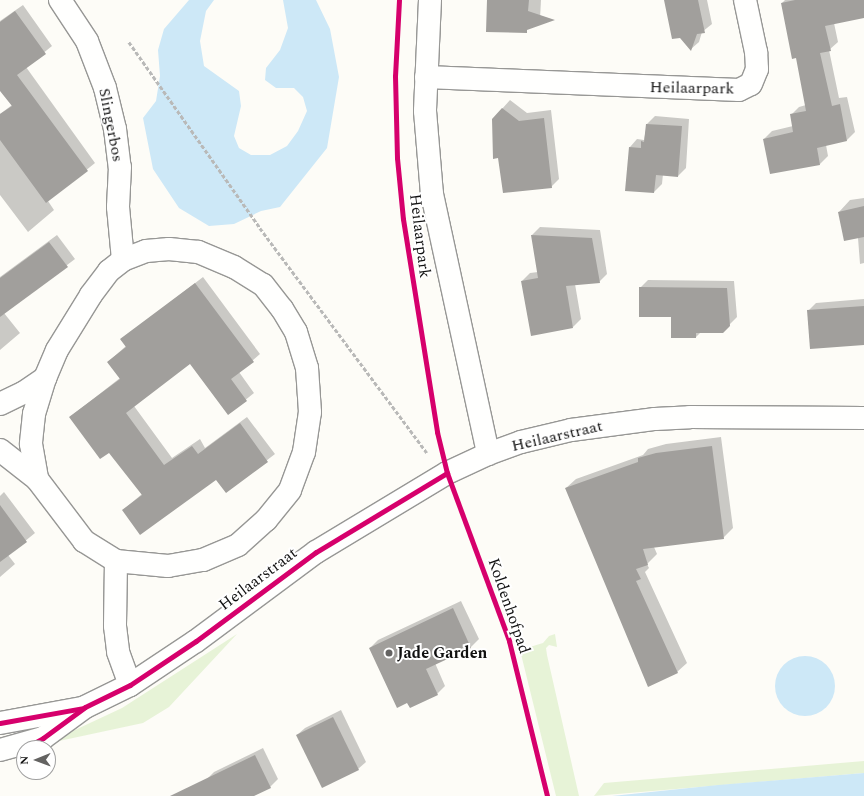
<!DOCTYPE html>
<style>
body{margin:0}
#map{position:relative;width:864px;height:796px;overflow:hidden;background:#fdfcf7;font-family:Spectral,serif}
div>[style]{position:absolute}
.green>*{inset:0;background:#e7f3d7}
.water>*{inset:0;background:#cde8f7}
.round{border-radius:50%}
.shadow>*{inset:0;background:#0003}
.building>*{inset:0;background:#a19f9c}
.path>*{height:2.5px;margin-top:-1.25px;transform-origin:0;background:repeating-linear-gradient(90deg,#b9b9b8 0 4px,transparent 0 6px)}
.roads{filter:drop-shadow(1px 0 #979795) drop-shadow(-1px 0 #979795) drop-shadow(0 1px #979795) drop-shadow(0 -1px #979795)}
.street>*{height:22px;margin:-11px;padding:0 11px;transform-origin:11px;border-radius:11px;background:#fffffe}
.cycleway>*{height:5px;margin:-2.5px;padding:0 2.5px;transform-origin:2.5px;border-radius:2.5px;background:#d6006c}
.dots>*{width:11px;height:11px;translate:-50% -50%;box-sizing:border-box;border:2px solid #fff;border-radius:50%}
span{translate:-50% -50%;white-space:nowrap;text-align:center;line-height:1.15;-webkit-text-stroke:4px #fff;paint-order:stroke}
.street-label{font-size:16px;color:#111}
.poi-label{font-size:16px;color:#111;font-weight:700}
.left{translate:0 -50%;text-align:left}
.north{position:absolute;left:16px;top:740px;width:40px;height:40px;box-sizing:border-box;background:#fff;border:1px solid #a0a0a0;border-radius:50%;rotate:269deg;font-size:11px;font-weight:700;line-height:16px;text-align:center;color:#111}
.north::after{content:'';display:block;margin:auto;width:14px;height:18px;background:#646362;clip-path:polygon(50% 0,100% 100%,50% 72%,0 100%)}
</style>
<div id="map">
<div class="green">
<i style="clip-path:polygon(237px 634px,169px 707px,143px 723px,45px 744px,122px 708px)"></i>
<i style="clip-path:polygon(555px 634px,557px 647px,549px 645px,546px 648px,547px 655px,579px 796px,556px 796px,520px 650px,543px 643px,549px 636px)"></i>
<i style="clip-path:polygon(864px 761px,864px 773px,594px 796px,604px 783px)"></i>
</div>
<div class="water">
<i style="clip-path:polygon(189px 0,214px 0,206px 11px,200px 41px,204px 66px,239px 91px,241px 106px,234px 136px,239px 148px,251px 155px,270px 155px,287px 146px,298px 131px,307px 111px,303px 97px,294px 88px,276px 88px,265px 80px,266px 68px,280px 50px,288px 28px,283px 0,316px 0,330px 29px,339px 77px,327px 148px,280px 207px,261px 211px,234px 224px,209px 226px,179px 208px,153px 169px,143px 118px,156px 101px,160px 76px,158px 50px,164px 29px)"></i>
<i class="round" style="left:775px;top:656px;width:60px;height:60px"></i>
<i style="clip-path:polygon(864px 773px,864px 796px,612px 796px,718px 785px)"></i>
</div>
<div class="shadow">
<i style="clip-path:polygon(488px 0,541px 0,540px 19px)"></i>
<i style="clip-path:polygon(665px 0,707px 0,712px 24px,702px 32px,699px 42px,691px 49px)"></i>
<i style="clip-path:polygon(785px 0,864px 0,864px 17px,834px 23px,838px 42px,829px 50px,839px 98px,847px 97px,855px 132px,847px 140px,826px 145px,828px 156px,820px 164px,771px 173px,764px 139px,772px 131px,793px 126px,791px 115px,799px 107px,806px 105px,797px 57px,782px 3px)"></i>
<i style="clip-path:polygon(23px 5px,52px 46px,26px 67px,95px 163px,48px 201px,54px 210px,28px 232px,0 195px,0 114px,12px 105px,0 89px,0 21px)"></i>
<i style="clip-path:polygon(510px 100px,527px 113px,551px 110px,559px 179px,551px 187px,493px 119px)"></i>
<i style="clip-path:polygon(655px 116px,689px 119px,686px 168px,678px 176px,663px 174px,662px 184px,654px 192px,630px 147px,637px 139px,644px 140px,647px 124px)"></i>
<i style="clip-path:polygon(864px 198px,864px 263px,860px 264px,858px 238px,839px 212px,850px 200px)"></i>
<i style="clip-path:polygon(540px 227px,600px 230px,607px 274px,599px 282px,575px 284px,581px 319px,573px 327px,522px 281px,530px 273px,538px 272px,532px 235px)"></i>
<i style="clip-path:polygon(57px 235px,75px 259px,4px 313px,20px 333px,0 350px,0 277px)"></i>
<i style="clip-path:polygon(203px 277px,260px 354px,239px 372px,254px 393px,228px 414px,190px 363px,134px 406px,172px 458px,200px 439px,205px 448px,247px 417px,275px 454px,226px 492px,216px 478px,123px 510px,142px 494px,109px 451px,70px 417px,120px 378px,108px 362px,126px 346px,121px 340px)"></i>
<i style="clip-path:polygon(648px 280px,734px 281px,737px 317px,722px 332px,701px 332px,696px 337px,640px 288px)"></i>
<i style="clip-path:polygon(864px 299px,864px 344px,808px 311px,816px 303px)"></i>
<i style="clip-path:polygon(721px 437px,733px 528px,723px 538px,654px 547px,657px 554px,647px 564px,649px 568px,645px 572px,687px 663px,677px 672px,566px 488px,576px 479px,643px 455px,648px 449px,666px 444px)"></i>
<i style="clip-path:polygon(4px 492px,35px 533px,8px 555px,15px 564px,0 577px,0 496px)"></i>
<i style="clip-path:polygon(461px 601px,479px 639px,471px 647px,435px 663px,445px 686px,437px 694px,370px 648px,378px 640px)"></i>
<i style="clip-path:polygon(341px 710px,366px 762px,358px 769px,297px 735px,305px 728px)"></i>
<i style="clip-path:polygon(263px 748px,278px 779px,270px 787px,253px 796px,190px 796px,214px 772px)"></i>
</div>
<div class="building">
<i style="clip-path:polygon(487px 0,529px 0,528px 11px,555px 20px,527px 30px,527px 33px,486px 32px)"></i>
<i style="clip-path:polygon(664px 0,698px 0,705px 33px,697px 34px,691px 51px,680px 38px,672px 39px)"></i>
<i style="clip-path:polygon(795px 0,864px 0,864px 18px,825px 26px,831px 51px,820px 53px,832px 106px,840px 104px,847px 141px,817px 148px,820px 165px,770px 174px,763px 139px,793px 132px,790px 114px,806px 111px,796px 58px,792px 59px,781px 3px)"></i>
<i style="clip-path:polygon(15px 11px,46px 54px,17px 75px,88px 171px,46px 203px,0 140px,0 114px,12px 106px,0 91px,0 22px)"></i>
<i style="clip-path:polygon(502px 108px,519px 121px,544px 118px,552px 188px,503px 193px,498px 158px,493px 159px,492px 119px)"></i>
<i style="clip-path:polygon(646px 124px,682px 126px,678px 177px,656px 175px,654px 193px,625px 191px,629px 147px,641px 148px,641px 141px,644px 142px)"></i>
<i style="clip-path:polygon(864px 206px,864px 237px,844px 241px,838px 212px)"></i>
<i style="clip-path:polygon(531px 235px,592px 238px,600px 283px,566px 286px,573px 328px,531px 336px,521px 281px,538px 278px)"></i>
<i style="clip-path:polygon(49px 242px,68px 267px,0 317px,0 278px)"></i>
<i style="clip-path:polygon(195px 283px,254px 362px,231px 379px,247px 401px,228px 415px,190px 364px,126px 413px,164px 465px,192px 446px,198px 454px,240px 423px,268px 462px,226px 493px,216px 480px,140px 535px,122px 510px,142px 495px,109px 453px,100px 459px,69px 417px,120px 379px,107px 362px,126px 347px,120px 339px)"></i>
<i style="clip-path:polygon(639px 287px,727px 288px,730px 326px,723px 333px,696px 333px,696px 338px,671px 338px,671px 317px,639px 317px)"></i>
<i style="clip-path:polygon(864px 306px,864px 345px,810px 349px,807px 310px)"></i>
<i style="clip-path:polygon(712px 446px,724px 539px,643px 549px,648px 565px,636px 569px,641px 579px,636px 581px,678px 673px,648px 687px,565px 488px,638px 462px,638px 458px,656px 453px)"></i>
<i style="clip-path:polygon(0 505px,27px 542px,0 562px)"></i>
<i style="clip-path:polygon(453px 608px,471px 648px,426px 669px,438px 695px,410px 708px,407px 703px,397px 708px,369px 648px)"></i>
<i style="clip-path:polygon(333px 717px,359px 770px,322px 788px,296px 735px)"></i>
<i style="clip-path:polygon(255px 755px,271px 788px,254px 796px,170px 796px)"></i>
</div>
<div class="path">
<i style="left:129px;top:42px;width:228px;rotate:54.8deg"></i>
<i style="left:260px;top:228px;width:280px;rotate:53.4deg"></i>
</div>
<div class="roads">
<div class="street">
<i style="left:60px;top:0;width:49px;rotate:56.6deg"></i>
<i style="left:87px;top:41px;width:50px;rotate:69deg"></i>
<i style="left:105px;top:88px;width:42px;rotate:76.3deg"></i>
<i style="left:115px;top:129px;width:38px;rotate:83deg"></i>
<i style="left:120px;top:167px;width:40px;rotate:92.9deg"></i>
<i style="left:118px;top:207px;width:53px;rotate:84.6deg"></i>
<i style="left:430px;top:0;width:111px;rotate:92.6deg"></i>
<i style="left:425px;top:111px;width:83px;rotate:85.2deg"></i>
<i style="left:432px;top:194px;width:266px;rotate:77.8deg"></i>
<i style="left:426px;top:77px;width:313px;rotate:2.4deg"></i>
<i style="left:739px;top:90px;width:13px;rotate:-27deg"></i>
<i style="left:751px;top:84px;width:16px;rotate:-68deg"></i>
<i style="left:757px;top:69px;width:17px;rotate:-93deg"></i>
<i style="left:756px;top:52px;width:53px;rotate:-101.9deg"></i>
<i style="left:0;top:404px;width:25px;rotate:-26deg"></i>
<i style="left:23px;top:393px;width:27px;rotate:-34deg"></i>
<i style="left:0;top:450px;width:47px;rotate:38.1deg"></i>
<i style="left:37px;top:479px;width:78px;rotate:52.8deg"></i>
<i style="left:84px;top:541px;width:38px;rotate:32deg"></i>
<i style="left:116px;top:561px;width:52px;rotate:5.5deg"></i>
<i style="left:168px;top:566px;width:36px;rotate:-10deg"></i>
<i style="left:203px;top:560px;width:38px;rotate:-23deg"></i>
<i style="left:238px;top:545px;width:38px;rotate:-42deg"></i>
<i style="left:266px;top:520px;width:38px;rotate:-51deg"></i>
<i style="left:290px;top:490px;width:40px;rotate:-69.8deg"></i>
<i style="left:304px;top:452px;width:40px;rotate:-81.5deg"></i>
<i style="left:310px;top:412px;width:44px;rotate:-93.9deg"></i>
<i style="left:307px;top:368px;width:38px;rotate:-107deg"></i>
<i style="left:296px;top:332px;width:27px;rotate:-121deg"></i>
<i style="left:282px;top:309px;width:31px;rotate:-128deg"></i>
<i style="left:263px;top:285px;width:34px;rotate:-148deg"></i>
<i style="left:234px;top:267px;width:39px;rotate:-157deg"></i>
<i style="left:198px;top:252px;width:29px;rotate:-174deg"></i>
<i style="left:169px;top:249px;width:23px;rotate:175deg"></i>
<i style="left:146px;top:251px;width:25px;rotate:159deg"></i>
<i style="left:123px;top:260px;width:18px;rotate:142deg"></i>
<i style="left:109px;top:271px;width:30px;rotate:127deg"></i>
<i style="left:91px;top:295px;width:65px;rotate:121.7deg"></i>
<i style="left:57px;top:350px;width:30px;rotate:113deg"></i>
<i style="left:45px;top:378px;width:38px;rotate:107deg"></i>
<i style="left:34px;top:414px;width:30px;rotate:96deg"></i>
<i style="left:31px;top:444px;width:36px;rotate:80deg"></i>
<i style="left:116px;top:561px;width:65px;rotate:90.9deg"></i>
<i style="left:115px;top:626px;width:26px;rotate:83deg"></i>
<i style="left:118px;top:652px;width:35px;rotate:70deg"></i>
<i style="left:0;top:723px;width:83px;rotate:-10.4deg"></i>
<i style="left:0;top:750px;width:45px;rotate:-15.6deg"></i>
<i style="left:43px;top:738px;width:52px;rotate:-36.4deg"></i>
<i style="left:85px;top:707px;width:50px;rotate:-26.1deg"></i>
<i style="left:130px;top:685px;width:79px;rotate:-33.7deg"></i>
<i style="left:196px;top:641px;width:149px;rotate:-36.6deg"></i>
<i style="left:316px;top:552px;width:153px;rotate:-31.1deg"></i>
<i style="left:447px;top:473px;width:45px;rotate:-24.9deg"></i>
<i style="left:488px;top:454px;width:35px;rotate:-20deg"></i>
<i style="left:521px;top:442px;width:51px;rotate:-13.5deg"></i>
<i style="left:571px;top:430px;width:85px;rotate:-7.5deg"></i>
<i style="left:655px;top:419px;width:35px;rotate:-3deg"></i>
<i style="left:690px;top:417px;width:174px;rotate:0.3deg"></i>
</div>
</div>
<div class="cycleway">
<i style="left:399px;top:0;width:76px;rotate:93deg"></i>
<i style="left:395px;top:76px;width:82px;rotate:88.6deg"></i>
<i style="left:397px;top:158px;width:61px;rotate:84.4deg"></i>
<i style="left:403px;top:219px;width:216px;rotate:80.9deg"></i>
<i style="left:437px;top:432px;width:42px;rotate:76.3deg"></i>
<i style="left:447px;top:473px;width:179px;rotate:69.7deg"></i>
<i style="left:509px;top:641px;width:160px;rotate:76.2deg"></i>
<i style="left:0;top:723px;width:84px;rotate:-10.2deg"></i>
<i style="left:25px;top:748px;width:21px;rotate:-29deg"></i>
<i style="left:43px;top:738px;width:52px;rotate:-36.4deg"></i>
<i style="left:85px;top:707px;width:50px;rotate:-26.1deg"></i>
<i style="left:130px;top:685px;width:79px;rotate:-33.7deg"></i>
<i style="left:196px;top:641px;width:149px;rotate:-36.6deg"></i>
<i style="left:316px;top:552px;width:153px;rotate:-31.1deg"></i>
</div>
<div class="dots">
<i style="left:389px;top:653px;background:#646362"></i>
</div>
<div class="street-label">
<span style="left:692px;top:88px;rotate:1deg">Heilaarpark</span>
<span style="left:111px;top:125px;rotate:79deg">Slingerbos</span>
<span style="left:420px;top:236px;rotate:83deg">Heilaarpark</span>
<span style="left:557px;top:436px;rotate:-13deg">Heilaarstraat</span>
<span style="left:258px;top:579px;rotate:-37deg">Heilaarstraat</span>
<span style="left:509px;top:606px;rotate:71deg">Koldenhofpad</span>
</div>
<div class="poi-label">
<span class="left" style="left:397px;top:653px">Jade Garden</span>
</div>
<div class="north">N</div>
</div>
